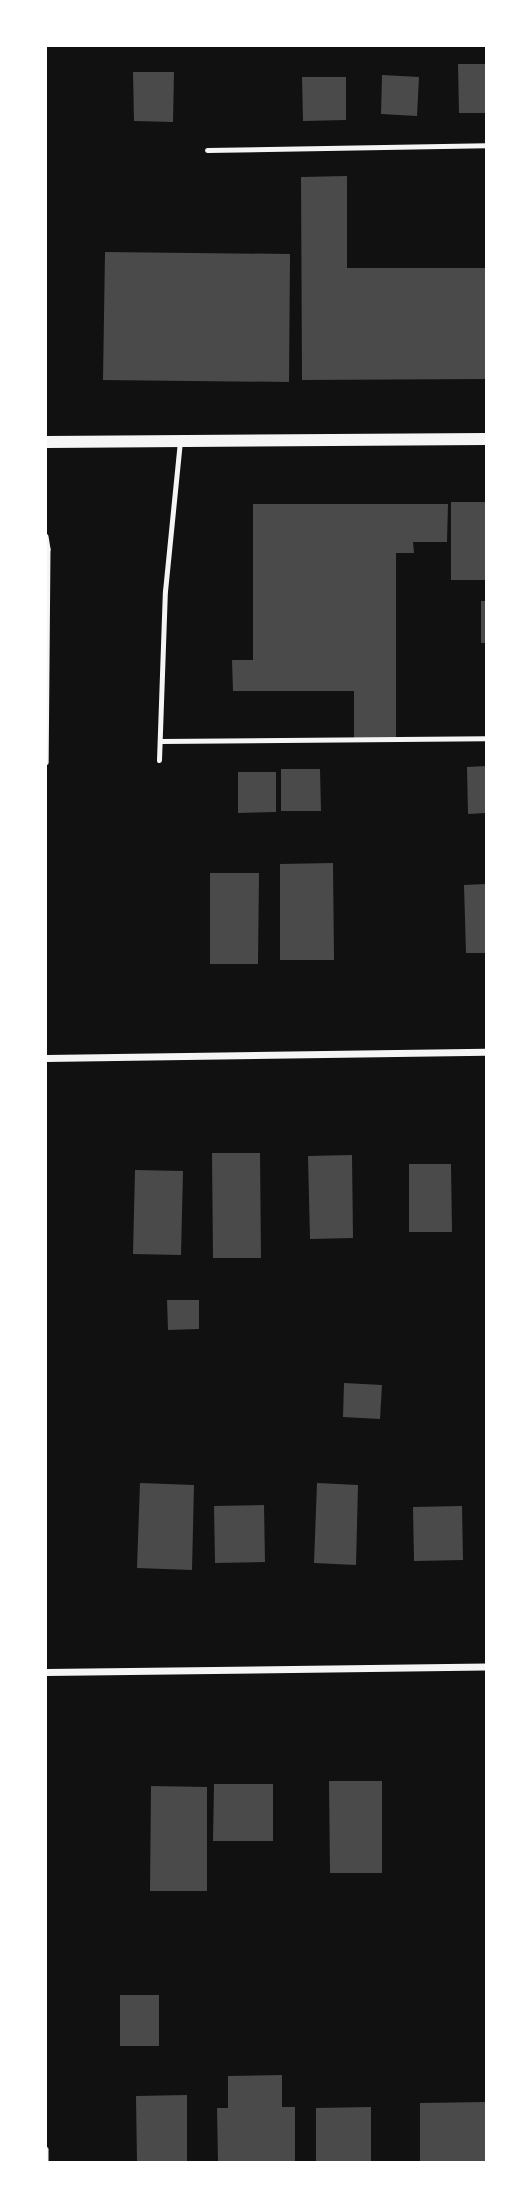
<!DOCTYPE html>
<style>
body{margin:0}
#map{position:relative;width:532px;height:2208px;overflow:hidden;background:#111;font-family:"Open Sans",sans-serif}
div>[style]{position:absolute}
.building>*{inset:0;background:#4a4a4a}
.path>*{height:4.5px;margin:-2.25px;padding:0 2.25px;transform-origin:2.25px;border-radius:2.25px;background:#f5f5f5}
.service>*{height:5px;margin:-2.5px;padding:0 2.5px;transform-origin:2.5px;border-radius:2.5px;background:#f5f5f5}
.minor>*{height:7px;margin:-3.5px;padding:0 3.5px;transform-origin:3.5px;border-radius:3.5px;background:#f5f5f5}
.tertiary>*{height:12px;margin:-6px;padding:0 6px;transform-origin:6px;border-radius:6px;background:#f5f5f5}
span{translate:-50% -50%;white-space:nowrap;text-align:center;line-height:1.15;-webkit-text-stroke:5px #fff;paint-order:stroke}
.frame{position:absolute;inset:0;border:47px solid #fff;pointer-events:none}
</style>
<div id="map">
<div class="building">
<i style="clip-path:polygon(458px 64px,486px 64px,486px 113px,459px 113px)"></i>
<i style="clip-path:polygon(133px 72px,174px 72px,173px 122px,134px 121px)"></i>
<i style="clip-path:polygon(382px 75px,419px 77px,417px 116px,381px 114px)"></i>
<i style="clip-path:polygon(302px 77px,346px 77px,346px 120px,303px 121px)"></i>
<i style="clip-path:polygon(347px 176px,347px 268px,486px 268px,486px 379px,302px 380px,301px 177px)"></i>
<i style="clip-path:polygon(105px 252px,290px 254px,289px 382px,103px 380px)"></i>
<i style="clip-path:polygon(451px 502px,486px 502px,486px 580px,451px 580px)"></i>
<i style="clip-path:polygon(253px 504px,448px 504px,447px 542px,413px 542px,414px 553px,396px 553px,396px 739px,354px 738px,354px 691px,233px 691px,232px 660px,253px 660px)"></i>
<i style="clip-path:polygon(481px 601px,486px 601px,486px 643px,481px 643px)"></i>
<i style="clip-path:polygon(486px 766px,486px 813px,468px 814px,467px 767px)"></i>
<i style="clip-path:polygon(281px 769px,320px 769px,321px 811px,281px 811px)"></i>
<i style="clip-path:polygon(238px 772px,276px 772px,276px 812px,238px 813px)"></i>
<i style="clip-path:polygon(333px 863px,334px 960px,280px 960px,280px 864px)"></i>
<i style="clip-path:polygon(210px 873px,259px 873px,258px 964px,210px 964px)"></i>
<i style="clip-path:polygon(486px 884px,486px 953px,466px 953px,464px 885px)"></i>
<i style="clip-path:polygon(212px 1153px,260px 1153px,261px 1258px,213px 1258px)"></i>
<i style="clip-path:polygon(352px 1155px,353px 1238px,310px 1239px,308px 1156px)"></i>
<i style="clip-path:polygon(409px 1164px,451px 1164px,452px 1232px,409px 1232px)"></i>
<i style="clip-path:polygon(135px 1170px,183px 1171px,181px 1255px,133px 1254px)"></i>
<i style="clip-path:polygon(167px 1300px,199px 1300px,199px 1329px,168px 1330px)"></i>
<i style="clip-path:polygon(344px 1383px,382px 1385px,380px 1419px,343px 1417px)"></i>
<i style="clip-path:polygon(140px 1483px,194px 1485px,192px 1570px,137px 1568px)"></i>
<i style="clip-path:polygon(317px 1483px,358px 1485px,356px 1565px,314px 1563px)"></i>
<i style="clip-path:polygon(264px 1505px,265px 1562px,215px 1563px,214px 1506px)"></i>
<i style="clip-path:polygon(462px 1506px,463px 1560px,414px 1561px,413px 1507px)"></i>
<i style="clip-path:polygon(329px 1781px,382px 1781px,382px 1873px,330px 1873px)"></i>
<i style="clip-path:polygon(214px 1784px,273px 1784px,273px 1841px,213px 1841px)"></i>
<i style="clip-path:polygon(151px 1786px,207px 1787px,207px 1891px,150px 1891px)"></i>
<i style="clip-path:polygon(120px 1995px,159px 1995px,159px 2046px,120px 2046px)"></i>
<i style="clip-path:polygon(282px 2075px,282px 2107px,295px 2107px,295px 2162px,218px 2162px,217px 2108px,228px 2108px,228px 2076px)"></i>
<i style="clip-path:polygon(187px 2095px,187px 2162px,137px 2162px,136px 2096px)"></i>
<i style="clip-path:polygon(486px 2102px,486px 2162px,420px 2162px,420px 2103px)"></i>
<i style="clip-path:polygon(371px 2107px,371px 2162px,316px 2162px,316px 2108px)"></i>
</div>
<div class="path">
<i style="left:46px;top:536px;width:13px;rotate:81deg"></i>
<i style="left:48px;top:549px;width:213px;rotate:90.5deg"></i>
<i style="left:46px;top:2149px;width:13px;rotate:90deg"></i>
</div>
<div class="service">
<i style="left:207px;top:150px;width:279px;rotate:-1deg"></i>
<i style="left:160px;top:741px;width:326px;rotate:-0.5deg"></i>
<i style="left:159px;top:760px;width:169px;rotate:-88deg"></i>
<i style="left:165px;top:591px;width:150px;rotate:-84.3deg"></i>
</div>
<div class="minor">
<i style="left:46px;top:1058px;width:440px;rotate:-0.8deg"></i>
<i style="left:46px;top:1672px;width:440px;rotate:-0.7deg"></i>
</div>
<div class="tertiary">
<i style="left:46px;top:442px;width:440px;rotate:-0.4deg"></i>
</div>
<div class="frame"></div>
</div>
